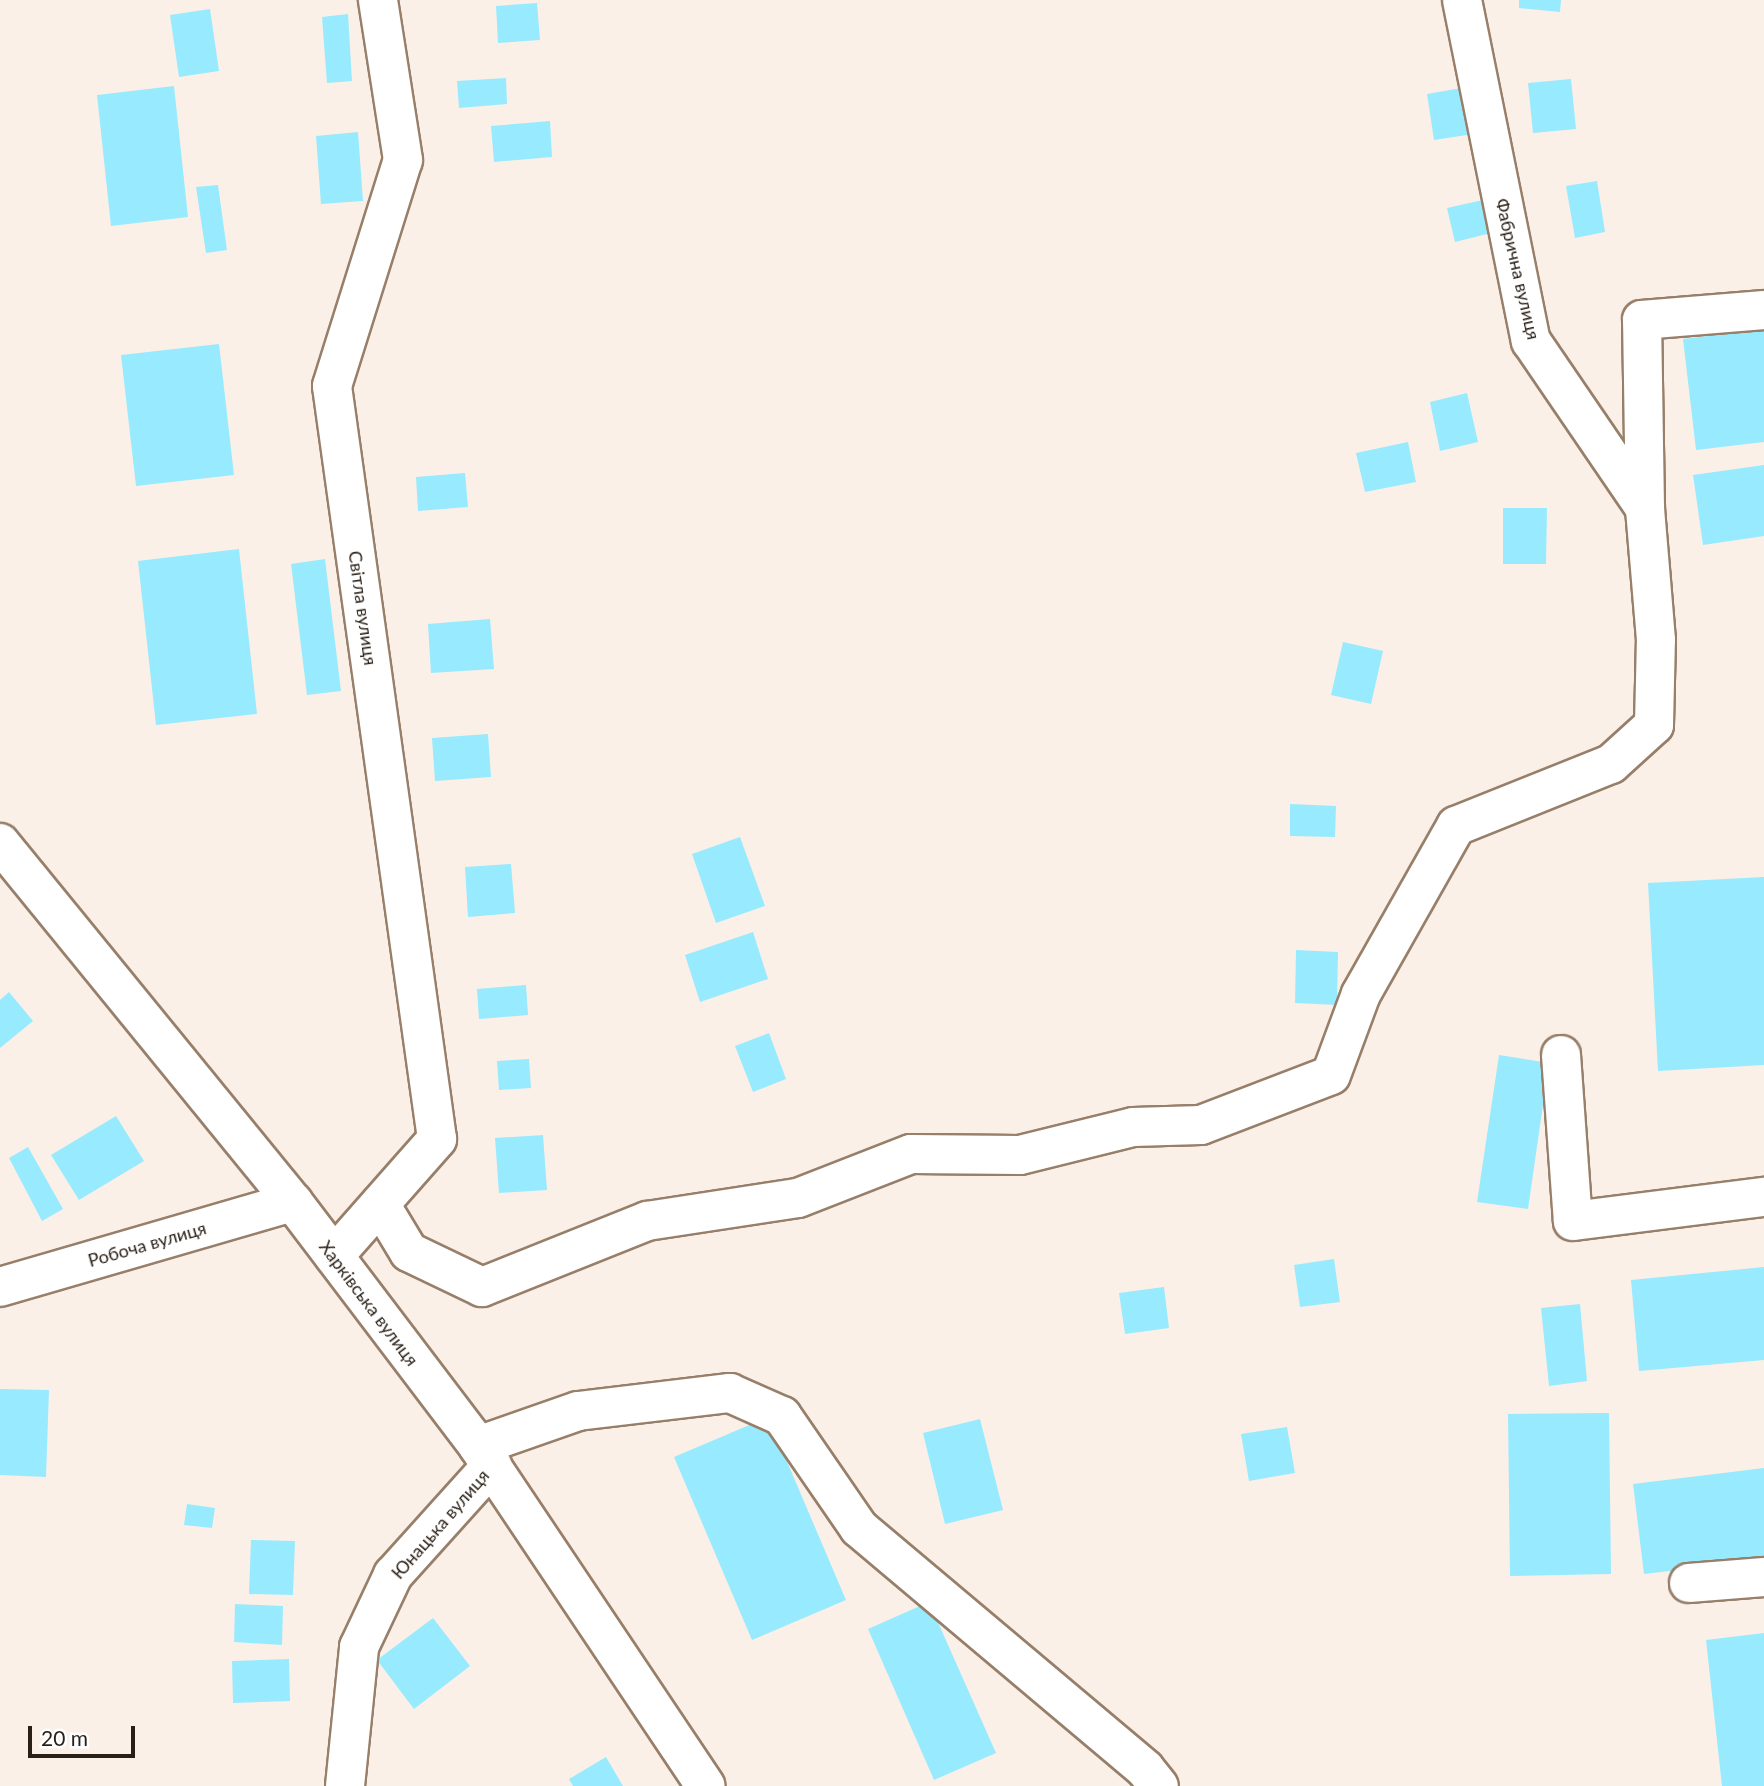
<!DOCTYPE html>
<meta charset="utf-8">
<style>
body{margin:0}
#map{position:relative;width:1764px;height:1786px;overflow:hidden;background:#fbf0e7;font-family:Lato,sans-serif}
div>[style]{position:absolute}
.building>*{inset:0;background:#98eafe}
.roads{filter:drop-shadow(2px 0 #977f6a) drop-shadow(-2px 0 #977f6a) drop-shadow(0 2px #977f6a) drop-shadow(0 -2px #977f6a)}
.minor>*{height:38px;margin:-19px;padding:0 19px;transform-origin:19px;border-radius:19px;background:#fff}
span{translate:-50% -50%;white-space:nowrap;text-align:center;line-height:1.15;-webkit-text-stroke:5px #fff;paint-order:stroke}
.street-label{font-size:18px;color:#281f16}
.scale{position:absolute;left:28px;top:1726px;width:107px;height:32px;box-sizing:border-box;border:4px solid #281f16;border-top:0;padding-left:9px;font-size:21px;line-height:24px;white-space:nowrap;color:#281f16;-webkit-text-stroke:5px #fff;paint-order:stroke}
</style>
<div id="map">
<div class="building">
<i style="clip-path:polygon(1519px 0,1561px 0,1560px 12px,1519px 8px)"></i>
<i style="clip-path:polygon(537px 3px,540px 40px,498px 43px,496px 6px)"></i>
<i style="clip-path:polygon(210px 9px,219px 71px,179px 77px,170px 15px)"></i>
<i style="clip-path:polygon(348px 14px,352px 81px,327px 83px,322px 17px)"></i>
<i style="clip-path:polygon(506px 78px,507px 104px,459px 108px,457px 81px)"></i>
<i style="clip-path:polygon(1571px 79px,1576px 129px,1533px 133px,1528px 83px)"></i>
<i style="clip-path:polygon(174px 86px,188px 217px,111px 226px,97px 95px)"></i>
<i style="clip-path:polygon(1473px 86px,1480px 133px,1434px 140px,1427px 94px)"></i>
<i style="clip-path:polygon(550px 121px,552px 157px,494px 162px,491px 126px)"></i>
<i style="clip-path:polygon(358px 132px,363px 201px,321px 204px,316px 136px)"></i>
<i style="clip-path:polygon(1597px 181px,1605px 232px,1575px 238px,1566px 186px)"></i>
<i style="clip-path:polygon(218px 185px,227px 250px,206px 253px,196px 187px)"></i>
<i style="clip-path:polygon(1483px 200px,1491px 233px,1455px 242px,1447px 208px)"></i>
<i style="clip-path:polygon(1764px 329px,1764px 442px,1696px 450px,1683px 339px)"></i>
<i style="clip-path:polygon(219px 344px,234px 475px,136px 486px,121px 355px)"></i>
<i style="clip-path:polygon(1467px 393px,1478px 442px,1440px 451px,1430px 402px)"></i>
<i style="clip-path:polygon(1408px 442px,1416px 482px,1365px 492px,1356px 453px)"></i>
<i style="clip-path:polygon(1764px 465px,1764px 536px,1703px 545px,1693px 475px)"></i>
<i style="clip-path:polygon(465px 473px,468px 507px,418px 511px,416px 477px)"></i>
<i style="clip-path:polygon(1503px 508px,1547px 508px,1546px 564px,1503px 564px)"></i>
<i style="clip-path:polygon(239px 549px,257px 714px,156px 725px,138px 561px)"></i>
<i style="clip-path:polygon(325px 559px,341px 691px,307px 695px,291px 564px)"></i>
<i style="clip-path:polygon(490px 619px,494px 669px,431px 673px,428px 624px)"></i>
<i style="clip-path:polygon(1343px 642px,1383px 651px,1371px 704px,1331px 695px)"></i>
<i style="clip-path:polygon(488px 734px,491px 777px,435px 781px,432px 738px)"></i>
<i style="clip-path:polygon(1290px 804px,1336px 806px,1335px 837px,1290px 836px)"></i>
<i style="clip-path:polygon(740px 837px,765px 906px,716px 923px,692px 854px)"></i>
<i style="clip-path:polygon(511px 864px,515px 913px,468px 917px,465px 867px)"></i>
<i style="clip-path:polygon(1764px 877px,1764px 1065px,1658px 1071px,1648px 883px)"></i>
<i style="clip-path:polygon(753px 932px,768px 979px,700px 1002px,685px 955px)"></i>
<i style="clip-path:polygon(1296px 950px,1338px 952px,1337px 1005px,1295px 1003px)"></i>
<i style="clip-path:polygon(526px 985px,528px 1015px,479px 1019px,477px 989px)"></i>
<i style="clip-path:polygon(9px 992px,33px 1021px,0 1048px,0 1000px)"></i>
<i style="clip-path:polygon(769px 1033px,786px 1079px,753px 1092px,735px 1046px)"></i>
<i style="clip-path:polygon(1499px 1055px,1549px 1063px,1528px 1209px,1477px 1202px)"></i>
<i style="clip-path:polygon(529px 1059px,531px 1088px,499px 1090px,497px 1061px)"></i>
<i style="clip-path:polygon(116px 1116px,144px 1161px,79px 1200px,51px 1155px)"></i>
<i style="clip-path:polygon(543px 1135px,547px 1190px,499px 1193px,495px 1138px)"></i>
<i style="clip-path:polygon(28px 1147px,63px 1209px,42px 1221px,9px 1158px)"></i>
<i style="clip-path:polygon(1334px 1259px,1340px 1302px,1300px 1307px,1294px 1265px)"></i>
<i style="clip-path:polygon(1764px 1267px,1764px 1360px,1639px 1371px,1631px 1280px)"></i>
<i style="clip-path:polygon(1164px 1287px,1169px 1328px,1125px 1334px,1119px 1293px)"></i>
<i style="clip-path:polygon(1580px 1304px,1587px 1381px,1549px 1386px,1541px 1308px)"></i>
<i style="clip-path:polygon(0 1389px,49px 1390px,46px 1477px,0 1475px)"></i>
<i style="clip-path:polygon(1609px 1413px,1611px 1574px,1510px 1576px,1508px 1414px)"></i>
<i style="clip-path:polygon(768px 1417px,846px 1600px,752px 1640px,674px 1457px)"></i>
<i style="clip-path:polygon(980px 1419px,1003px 1510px,945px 1524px,923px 1433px)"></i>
<i style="clip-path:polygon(1287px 1427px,1295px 1473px,1249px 1481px,1241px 1434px)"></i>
<i style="clip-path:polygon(1764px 1468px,1764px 1560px,1644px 1574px,1633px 1484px)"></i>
<i style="clip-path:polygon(187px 1504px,215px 1508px,212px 1528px,184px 1525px)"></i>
<i style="clip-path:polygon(251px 1540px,295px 1541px,293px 1595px,249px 1594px)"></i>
<i style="clip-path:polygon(929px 1602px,996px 1753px,934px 1780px,868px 1629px)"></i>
<i style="clip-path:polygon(235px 1604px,283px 1606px,282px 1645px,234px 1642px)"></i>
<i style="clip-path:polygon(433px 1618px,470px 1666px,414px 1709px,377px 1660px)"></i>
<i style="clip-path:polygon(1764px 1633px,1764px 1786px,1722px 1786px,1706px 1640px)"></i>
<i style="clip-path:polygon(289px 1659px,290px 1701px,233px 1703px,232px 1661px)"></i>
<i style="clip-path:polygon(606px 1757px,623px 1786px,573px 1786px,569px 1779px)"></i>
</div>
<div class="roads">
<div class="minor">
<i style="left:1462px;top:0;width:348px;rotate:78.6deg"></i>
<i style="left:1531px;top:341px;width:202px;rotate:55.7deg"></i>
<i style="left:0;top:843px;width:463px;rotate:50.8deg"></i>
<i style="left:293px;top:1202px;width:306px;rotate:52.8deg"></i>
<i style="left:478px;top:1446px;width:409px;rotate:56.2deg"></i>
<i style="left:1561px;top:1055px;width:166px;rotate:85.9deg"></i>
<i style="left:1573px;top:1221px;width:193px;rotate:-7.2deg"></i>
<i style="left:380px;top:1204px;width:56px;rotate:58.9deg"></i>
<i style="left:409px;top:1252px;width:81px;rotate:25.6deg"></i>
<i style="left:482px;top:1287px;width:178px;rotate:-21.8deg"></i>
<i style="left:647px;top:1221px;width:153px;rotate:-8.7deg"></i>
<i style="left:798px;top:1198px;width:121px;rotate:-21.3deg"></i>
<i style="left:911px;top:1154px;width:109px;rotate:0.5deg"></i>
<i style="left:1020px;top:1155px;width:116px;rotate:-13.9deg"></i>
<i style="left:1133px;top:1127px;width:68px;rotate:-1.7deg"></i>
<i style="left:1201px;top:1125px;width:139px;rotate:-21deg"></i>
<i style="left:1331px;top:1075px;width:86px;rotate:-69.7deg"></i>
<i style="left:1361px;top:994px;width:193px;rotate:-60.5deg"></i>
<i style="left:1456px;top:826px;width:167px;rotate:-21.8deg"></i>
<i style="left:1611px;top:764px;width:58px;rotate:-42.2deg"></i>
<i style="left:1654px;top:725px;width:85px;rotate:-88.7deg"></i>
<i style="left:1656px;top:640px;width:132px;rotate:-94.8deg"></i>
<i style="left:1645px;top:508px;width:188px;rotate:-90.9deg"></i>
<i style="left:1642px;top:320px;width:122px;rotate:-4.7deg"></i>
<i style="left:334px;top:1256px;width:156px;rotate:-48.6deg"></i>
<i style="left:437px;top:1139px;width:760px;rotate:-97.94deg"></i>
<i style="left:332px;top:386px;width:237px;rotate:-72.6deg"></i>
<i style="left:403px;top:160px;width:162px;rotate:-98.9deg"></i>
<i style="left:0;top:1287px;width:305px;rotate:-16.2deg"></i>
<i style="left:478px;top:1446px;width:106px;rotate:-19.3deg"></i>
<i style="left:578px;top:1411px;width:153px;rotate:-6.8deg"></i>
<i style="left:730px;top:1393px;width:57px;rotate:23.9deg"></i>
<i style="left:782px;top:1416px;width:136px;rotate:55.5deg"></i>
<i style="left:859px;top:1528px;width:374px;rotate:40.1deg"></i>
<i style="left:1145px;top:1769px;width:22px;rotate:51deg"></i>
<i style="left:1689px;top:1583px;width:75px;rotate:-4.6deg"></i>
<i style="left:345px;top:1786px;width:140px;rotate:-84.2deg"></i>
<i style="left:359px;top:1647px;width:80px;rotate:-64.7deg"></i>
<i style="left:393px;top:1575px;width:148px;rotate:-48deg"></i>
</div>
</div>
<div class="street-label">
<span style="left:1518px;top:269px;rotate:77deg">Фабрична вулиця</span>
<span style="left:363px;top:608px;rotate:82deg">Світла вулиця</span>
<span style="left:147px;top:1244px;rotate:-16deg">Робоча вулиця</span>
<span style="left:369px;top:1303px;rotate:53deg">Харківська вулиця</span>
<span style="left:440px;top:1524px;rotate:-49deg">Юнацька вулиця</span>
</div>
<div class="scale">20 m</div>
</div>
